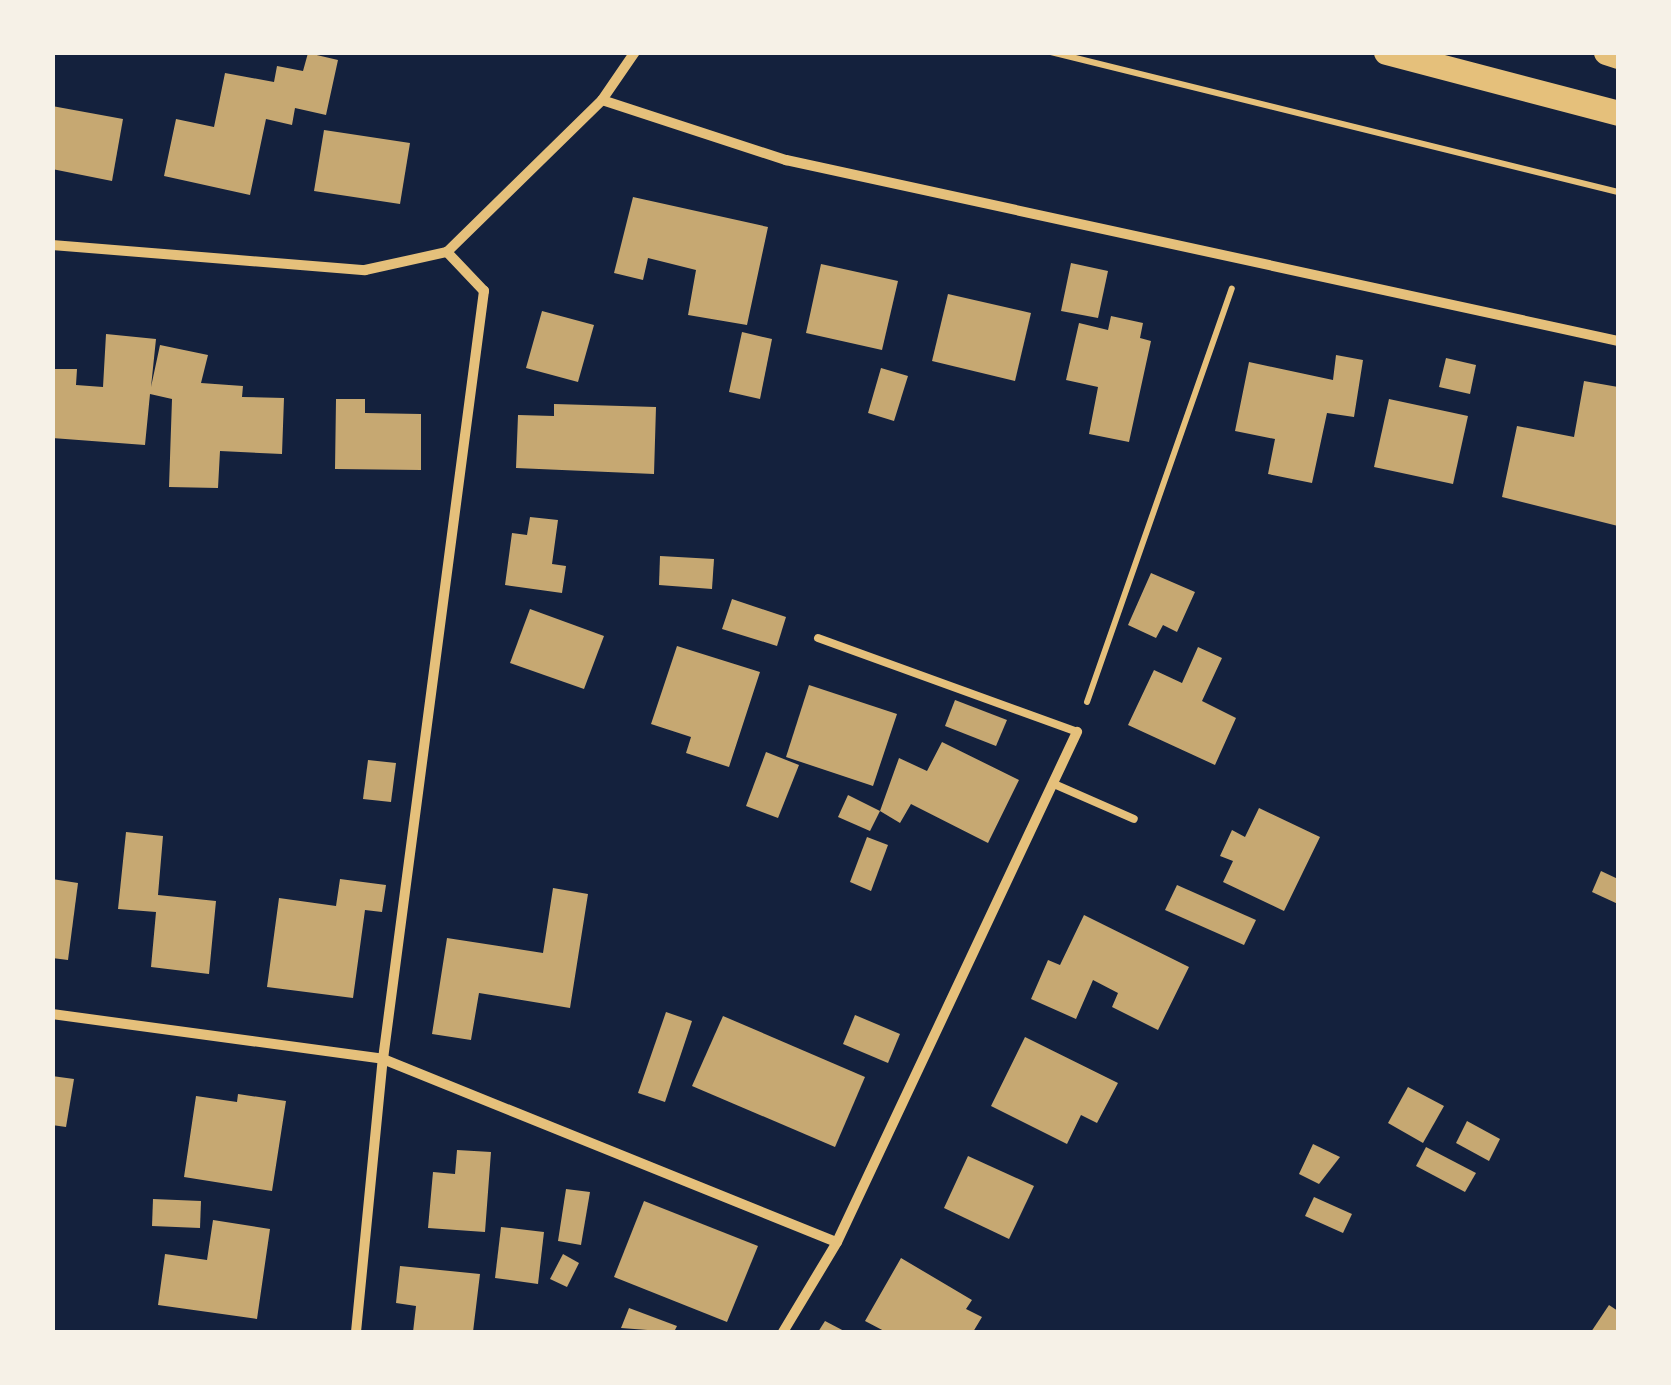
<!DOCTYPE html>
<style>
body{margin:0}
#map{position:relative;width:1671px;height:1385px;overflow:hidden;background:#14213d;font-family:"Libre Baskerville",serif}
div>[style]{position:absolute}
.building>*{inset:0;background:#c6a872}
.path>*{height:6px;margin:-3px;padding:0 3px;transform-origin:3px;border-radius:3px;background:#e5c07b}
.service>*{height:8px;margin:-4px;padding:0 4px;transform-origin:4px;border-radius:4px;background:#e5c07b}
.minor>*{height:10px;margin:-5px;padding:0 5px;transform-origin:5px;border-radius:5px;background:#e5c07b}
.primary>*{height:25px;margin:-12.5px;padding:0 12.5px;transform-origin:12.5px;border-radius:12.5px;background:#e5c07b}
span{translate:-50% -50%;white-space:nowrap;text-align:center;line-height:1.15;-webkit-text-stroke:10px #f6f1e7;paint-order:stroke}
.frame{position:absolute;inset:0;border:55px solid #f6f1e7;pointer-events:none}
</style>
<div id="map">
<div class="building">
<i style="clip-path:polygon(308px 53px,338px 60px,326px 115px,295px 108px,292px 125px,266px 119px,250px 195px,164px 176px,176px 119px,214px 127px,225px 73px,274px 82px,277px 66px,303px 71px)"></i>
<i style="clip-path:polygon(52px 106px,123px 119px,112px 181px,52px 169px)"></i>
<i style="clip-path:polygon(324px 130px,410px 143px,400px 204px,314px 191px)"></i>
<i style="clip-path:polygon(633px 197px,768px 227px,747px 325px,688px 315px,696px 270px,648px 258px,643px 280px,614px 273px)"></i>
<i style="clip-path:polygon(1071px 263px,1108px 271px,1098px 318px,1061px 311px)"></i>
<i style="clip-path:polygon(821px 264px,898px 281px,882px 350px,806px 333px)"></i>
<i style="clip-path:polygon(948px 294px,1031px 313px,1015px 381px,932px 361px)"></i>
<i style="clip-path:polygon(542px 311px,594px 325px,578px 382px,526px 368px)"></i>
<i style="clip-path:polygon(1111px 316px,1143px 323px,1140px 338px,1151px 341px,1129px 442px,1089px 434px,1098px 387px,1066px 380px,1079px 323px,1108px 330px)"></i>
<i style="clip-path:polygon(742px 332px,772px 339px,760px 399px,729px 392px)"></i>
<i style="clip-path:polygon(106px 334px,156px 339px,151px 387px,160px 345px,208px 355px,201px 383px,243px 386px,242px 397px,284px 398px,282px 454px,220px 451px,218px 488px,169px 487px,172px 399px,150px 394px,145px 445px,52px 438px,52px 369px,77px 369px,76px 385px,103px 387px)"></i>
<i style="clip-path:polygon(1336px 355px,1363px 360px,1354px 417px,1327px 413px,1312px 483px,1268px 474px,1275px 439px,1235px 431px,1249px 362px,1333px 380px)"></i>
<i style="clip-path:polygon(1446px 358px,1476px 365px,1470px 394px,1439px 387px)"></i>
<i style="clip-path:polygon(881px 368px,908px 376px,894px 421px,868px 413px)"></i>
<i style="clip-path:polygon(1584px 381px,1618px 387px,1618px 526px,1502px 497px,1517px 426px,1574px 437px)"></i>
<i style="clip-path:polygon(336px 399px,365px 399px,365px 413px,421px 414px,421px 470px,335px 469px)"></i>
<i style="clip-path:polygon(1389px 399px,1468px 416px,1453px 484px,1374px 467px)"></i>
<i style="clip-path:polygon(554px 404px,656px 407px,654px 474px,516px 468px,518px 415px,554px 416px)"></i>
<i style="clip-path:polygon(530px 517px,558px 520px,552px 564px,566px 566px,562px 593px,505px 585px,512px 533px,527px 535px)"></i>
<i style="clip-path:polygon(660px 556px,714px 559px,712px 589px,659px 585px)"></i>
<i style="clip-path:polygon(1151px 573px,1195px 592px,1177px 632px,1163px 625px,1156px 638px,1128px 625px)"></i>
<i style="clip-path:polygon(732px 599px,786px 617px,777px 646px,722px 629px)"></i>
<i style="clip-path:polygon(530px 609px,604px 636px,584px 689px,510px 663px)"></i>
<i style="clip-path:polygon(677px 646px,760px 672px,729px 767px,686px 753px,691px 737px,651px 724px)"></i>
<i style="clip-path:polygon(1198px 647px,1222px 658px,1202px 701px,1236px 718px,1215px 765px,1128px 725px,1154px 670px,1182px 683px)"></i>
<i style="clip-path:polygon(809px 685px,897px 714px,873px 786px,786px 757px)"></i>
<i style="clip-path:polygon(955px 700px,1007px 720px,996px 746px,945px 726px)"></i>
<i style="clip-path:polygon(942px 742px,1019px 780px,988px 843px,911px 804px,900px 823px,880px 811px,899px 758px,927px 771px)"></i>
<i style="clip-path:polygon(766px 752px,799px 765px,778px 818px,746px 806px)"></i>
<i style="clip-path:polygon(368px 760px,396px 763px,391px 802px,363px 799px)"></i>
<i style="clip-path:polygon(848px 795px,880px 811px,870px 831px,838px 817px)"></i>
<i style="clip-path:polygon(1259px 808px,1320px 837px,1284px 911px,1223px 882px,1233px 861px,1220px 856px,1232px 830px,1245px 837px)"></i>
<i style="clip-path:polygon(126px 832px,163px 836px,158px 895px,216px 901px,209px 974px,151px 967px,156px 912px,118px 909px)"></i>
<i style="clip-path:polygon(867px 837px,888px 845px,871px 891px,850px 882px)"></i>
<i style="clip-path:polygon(1601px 871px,1618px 879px,1618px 904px,1592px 892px)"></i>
<i style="clip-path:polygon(52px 879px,78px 883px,68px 960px,52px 958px)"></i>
<i style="clip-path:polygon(340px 879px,386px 885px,382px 912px,365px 910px,353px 998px,267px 987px,279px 898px,336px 906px)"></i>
<i style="clip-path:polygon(1177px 885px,1256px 920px,1244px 945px,1165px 910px)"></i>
<i style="clip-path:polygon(553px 888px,588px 894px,570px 1008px,479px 993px,471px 1040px,432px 1034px,447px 938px,543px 953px)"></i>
<i style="clip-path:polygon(1084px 915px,1189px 967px,1158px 1030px,1112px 1007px,1118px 993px,1093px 980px,1076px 1019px,1031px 999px,1048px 960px,1060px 965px)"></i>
<i style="clip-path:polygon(666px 1012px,692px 1021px,665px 1102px,638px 1093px)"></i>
<i style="clip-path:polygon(855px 1015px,900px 1034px,888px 1063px,843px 1044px)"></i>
<i style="clip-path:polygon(723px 1016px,865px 1077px,835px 1147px,692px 1086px)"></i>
<i style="clip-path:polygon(1025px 1037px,1118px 1083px,1097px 1123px,1081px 1115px,1067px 1144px,991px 1106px)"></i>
<i style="clip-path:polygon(52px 1076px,74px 1079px,66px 1127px,52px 1125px)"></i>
<i style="clip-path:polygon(1408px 1087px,1444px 1106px,1423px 1143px,1388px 1123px)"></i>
<i style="clip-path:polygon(238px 1094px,286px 1101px,272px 1191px,184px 1177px,196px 1096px,237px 1102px)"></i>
<i style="clip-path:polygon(1467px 1121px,1500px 1139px,1489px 1161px,1456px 1143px)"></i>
<i style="clip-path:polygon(1313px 1144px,1340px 1157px,1319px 1184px,1299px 1174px)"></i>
<i style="clip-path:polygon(1426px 1147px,1476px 1173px,1465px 1192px,1416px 1166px)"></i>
<i style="clip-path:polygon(457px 1150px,491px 1152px,485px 1232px,428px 1228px,433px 1172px,455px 1174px)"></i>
<i style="clip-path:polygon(968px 1156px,1034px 1186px,1009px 1239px,944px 1208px)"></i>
<i style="clip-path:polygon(566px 1189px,590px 1192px,581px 1245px,558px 1241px)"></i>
<i style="clip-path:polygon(1314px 1197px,1352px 1214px,1343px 1233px,1305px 1216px)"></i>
<i style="clip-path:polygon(153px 1199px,201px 1201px,200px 1228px,152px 1226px)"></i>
<i style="clip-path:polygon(644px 1201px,758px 1246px,727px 1322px,614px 1277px)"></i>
<i style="clip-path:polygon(213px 1220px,270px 1229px,257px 1319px,158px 1305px,165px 1254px,207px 1260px)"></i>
<i style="clip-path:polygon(501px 1227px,544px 1232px,538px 1284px,495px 1278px)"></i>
<i style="clip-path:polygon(563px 1254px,579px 1263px,567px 1287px,550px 1279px)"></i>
<i style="clip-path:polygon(901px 1258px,972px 1300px,966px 1309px,982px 1317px,973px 1332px,886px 1332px,865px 1321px)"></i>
<i style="clip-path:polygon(400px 1266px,480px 1274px,473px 1332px,413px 1332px,416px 1306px,396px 1303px)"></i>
<i style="clip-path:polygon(1609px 1305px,1618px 1311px,1618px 1332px,1591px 1332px)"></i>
<i style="clip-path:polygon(629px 1308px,677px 1326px,674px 1332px,621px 1328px)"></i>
<i style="clip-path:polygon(825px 1321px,846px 1332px,818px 1332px)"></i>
</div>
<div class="path">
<i style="left:1051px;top:52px;width:584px;rotate:13.87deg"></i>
<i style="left:1087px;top:702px;width:438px;rotate:-70.7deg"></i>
</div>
<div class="service">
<i style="left:818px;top:638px;width:276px;rotate:19.9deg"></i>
<i style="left:1054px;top:784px;width:87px;rotate:23.6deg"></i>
</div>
<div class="minor">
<i style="left:602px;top:100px;width:194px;rotate:18.1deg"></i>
<i style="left:786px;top:160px;width:851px;rotate:12.27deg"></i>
<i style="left:52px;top:245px;width:314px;rotate:4.6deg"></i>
<i style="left:365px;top:270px;width:84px;rotate:-12.4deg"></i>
<i style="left:447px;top:252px;width:217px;rotate:-44.4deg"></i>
<i style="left:602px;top:100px;width:58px;rotate:-55.5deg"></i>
<i style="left:52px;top:1014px;width:334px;rotate:7.7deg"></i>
<i style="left:383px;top:1059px;width:489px;rotate:22deg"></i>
<i style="left:356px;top:1332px;width:274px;rotate:-84.4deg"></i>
<i style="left:383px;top:1059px;width:775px;rotate:-82.51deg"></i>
<i style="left:484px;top:291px;width:54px;rotate:-133.5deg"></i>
<i style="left:783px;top:1332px;width:105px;rotate:-59deg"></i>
<i style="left:837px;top:1242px;width:564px;rotate:-64.8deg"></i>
</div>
<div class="primary">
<i style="left:1386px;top:52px;width:240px;rotate:14.7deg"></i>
<i style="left:1606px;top:52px;width:13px;rotate:18deg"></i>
</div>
<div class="frame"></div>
</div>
